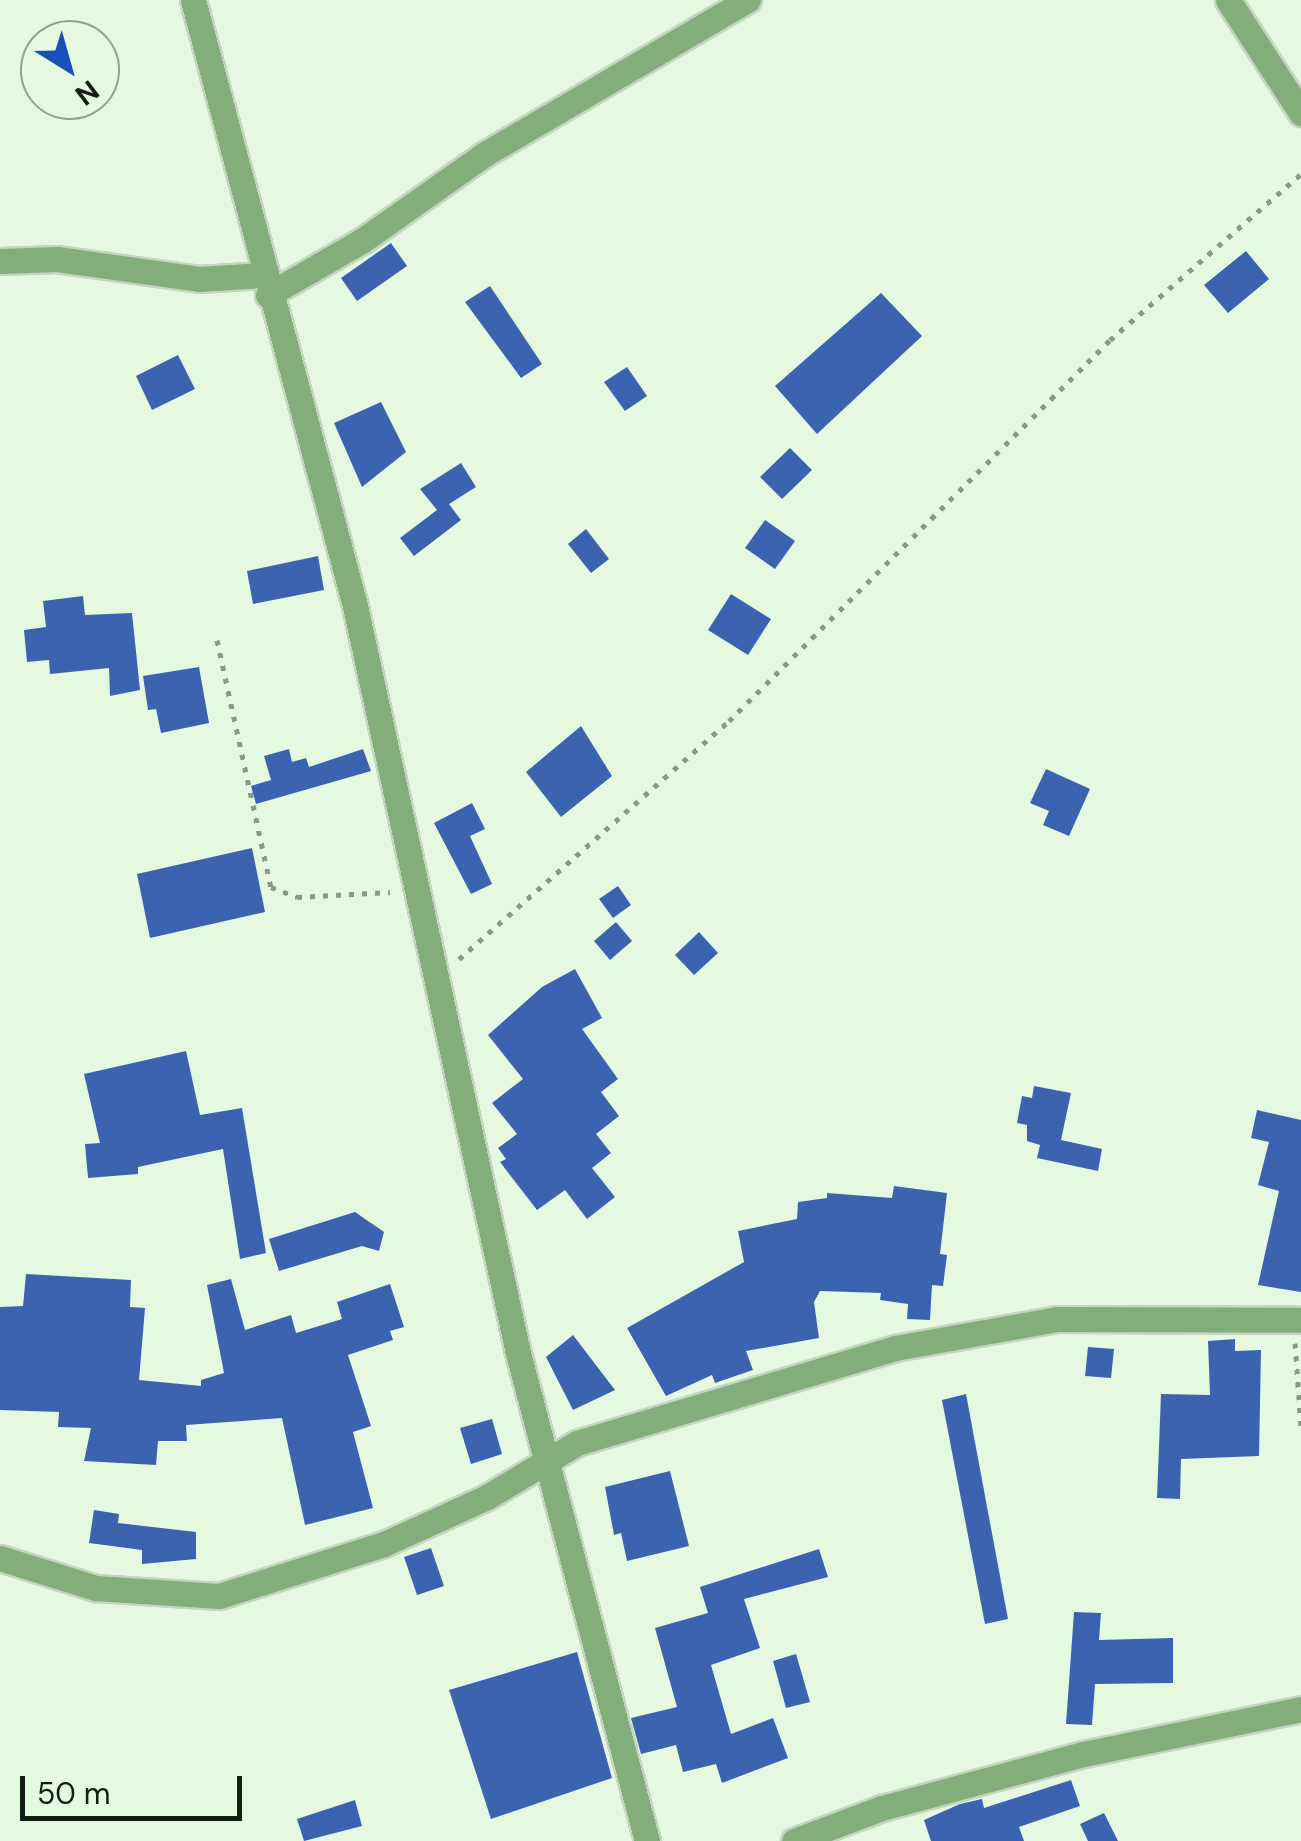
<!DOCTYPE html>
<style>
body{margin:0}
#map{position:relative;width:1301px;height:1841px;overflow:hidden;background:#e5f9e1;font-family:"DM Sans",sans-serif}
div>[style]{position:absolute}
.building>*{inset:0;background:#3c63af}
.path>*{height:5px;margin-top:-2.5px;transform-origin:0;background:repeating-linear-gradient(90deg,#8a9887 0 5px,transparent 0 13px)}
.roads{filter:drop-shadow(2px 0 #c4d6c0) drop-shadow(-2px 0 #c4d6c0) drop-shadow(0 2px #c4d6c0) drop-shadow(0 -2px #c4d6c0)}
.street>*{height:25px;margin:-12.5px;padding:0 12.5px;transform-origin:12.5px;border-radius:12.5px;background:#83ae7b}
span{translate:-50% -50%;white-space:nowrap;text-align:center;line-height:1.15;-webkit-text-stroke:10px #e5f9e1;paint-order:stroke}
.north{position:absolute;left:20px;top:20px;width:100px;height:100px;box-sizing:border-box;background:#e5f9e1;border:2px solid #92a18f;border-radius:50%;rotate:143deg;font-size:28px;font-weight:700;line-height:40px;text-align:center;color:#151c14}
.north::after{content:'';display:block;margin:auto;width:35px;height:45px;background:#1a4ebb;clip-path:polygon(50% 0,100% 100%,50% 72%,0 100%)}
.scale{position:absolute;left:20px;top:1776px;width:222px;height:45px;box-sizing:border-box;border:5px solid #151c14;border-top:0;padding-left:12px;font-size:30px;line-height:35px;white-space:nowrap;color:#151c14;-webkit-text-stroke:8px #e5f9e1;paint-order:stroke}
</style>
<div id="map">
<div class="building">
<i style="clip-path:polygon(391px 243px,407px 266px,357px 301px,341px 278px)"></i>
<i style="clip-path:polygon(1246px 251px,1269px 279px,1228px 313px,1204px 285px)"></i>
<i style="clip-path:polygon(490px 286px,542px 364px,521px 378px,465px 302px)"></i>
<i style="clip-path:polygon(881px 293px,922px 336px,817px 434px,775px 386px)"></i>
<i style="clip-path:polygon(178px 355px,195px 389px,152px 410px,136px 376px)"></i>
<i style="clip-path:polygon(627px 367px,647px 396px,625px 411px,604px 382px)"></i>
<i style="clip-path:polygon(381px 402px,406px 452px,362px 487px,334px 423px)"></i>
<i style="clip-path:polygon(790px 448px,812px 470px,782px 499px,760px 477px)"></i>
<i style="clip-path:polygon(461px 463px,476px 487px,449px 504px,461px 520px,414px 556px,400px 538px,437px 510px,420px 489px)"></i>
<i style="clip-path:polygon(765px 520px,795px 541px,775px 569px,745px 548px)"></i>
<i style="clip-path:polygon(586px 529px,609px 559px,591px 573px,568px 544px)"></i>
<i style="clip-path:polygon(318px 556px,324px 590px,253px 604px,247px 571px)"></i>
<i style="clip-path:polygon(731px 594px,771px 619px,748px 655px,708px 630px)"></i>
<i style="clip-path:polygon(83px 596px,85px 615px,132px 613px,140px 690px,110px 696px,109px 668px,50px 674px,49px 660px,27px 662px,24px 630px,46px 627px,43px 601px)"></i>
<i style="clip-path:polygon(199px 667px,209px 723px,161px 733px,156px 709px,148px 710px,143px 676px)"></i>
<i style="clip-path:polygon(581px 726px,612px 776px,561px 817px,526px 772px)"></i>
<i style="clip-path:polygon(289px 749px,292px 762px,306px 758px,309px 767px,363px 749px,371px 771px,256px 804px,251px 786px,271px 780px,264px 756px)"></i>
<i style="clip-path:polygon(1046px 769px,1090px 789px,1069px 836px,1043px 825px,1049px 811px,1030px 803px)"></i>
<i style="clip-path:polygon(472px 803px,485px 829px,470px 836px,492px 884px,471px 894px,434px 823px)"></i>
<i style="clip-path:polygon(252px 848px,265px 912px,150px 938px,137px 874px)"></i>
<i style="clip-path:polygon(618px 886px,631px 905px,613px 918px,599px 899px)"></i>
<i style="clip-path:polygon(616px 922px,632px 941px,610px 960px,594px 941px)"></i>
<i style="clip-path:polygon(699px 932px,718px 953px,694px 975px,675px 955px)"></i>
<i style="clip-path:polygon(575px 969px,602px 1018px,582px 1029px,618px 1079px,601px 1092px,619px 1116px,596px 1134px,611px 1153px,592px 1168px,615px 1197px,587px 1219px,565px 1190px,537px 1210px,500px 1162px,506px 1159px,498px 1148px,517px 1134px,492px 1103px,523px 1079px,488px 1035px,542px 987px)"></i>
<i style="clip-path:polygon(186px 1051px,200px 1115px,242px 1108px,266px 1253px,240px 1259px,223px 1149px,138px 1167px,138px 1174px,88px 1178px,85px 1144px,100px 1143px,84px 1074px)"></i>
<i style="clip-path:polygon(1034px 1086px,1071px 1093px,1061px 1140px,1102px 1149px,1098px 1171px,1037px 1158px,1040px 1145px,1027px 1141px,1027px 1125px,1017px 1123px,1022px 1096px,1032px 1098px)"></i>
<i style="clip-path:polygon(1257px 1110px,1301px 1120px,1301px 1292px,1258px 1285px,1279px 1191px,1258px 1185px,1269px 1142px,1251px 1138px)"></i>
<i style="clip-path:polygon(894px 1186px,947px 1193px,940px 1254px,947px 1255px,943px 1286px,932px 1285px,930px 1320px,907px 1319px,908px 1304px,880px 1300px,881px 1293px,820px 1291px,814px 1302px,819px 1338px,746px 1351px,753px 1370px,715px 1383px,712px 1375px,666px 1396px,627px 1328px,744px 1262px,738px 1231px,797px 1219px,798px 1202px,827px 1198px,827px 1193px,892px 1198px)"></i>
<i style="clip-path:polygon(355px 1212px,384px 1232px,379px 1251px,362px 1246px,279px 1271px,269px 1239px)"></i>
<i style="clip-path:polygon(26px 1274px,131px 1280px,130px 1307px,145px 1308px,139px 1380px,201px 1386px,201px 1380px,224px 1373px,207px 1285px,231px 1279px,245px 1330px,291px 1315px,296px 1333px,342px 1319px,337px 1302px,390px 1284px,404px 1327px,390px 1331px,393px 1340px,348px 1355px,371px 1426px,353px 1432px,373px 1508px,305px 1525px,282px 1418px,186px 1425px,187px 1441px,158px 1441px,156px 1465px,84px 1461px,91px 1428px,58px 1427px,59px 1412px,0 1410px,0 1307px,23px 1306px)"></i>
<i style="clip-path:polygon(573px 1335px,615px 1390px,573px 1410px,546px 1357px)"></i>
<i style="clip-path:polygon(1235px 1339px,1235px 1351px,1261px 1350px,1259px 1456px,1181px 1459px,1180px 1499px,1157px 1498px,1161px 1394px,1210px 1395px,1208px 1341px)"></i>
<i style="clip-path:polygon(1088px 1347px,1114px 1349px,1111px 1378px,1085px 1376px)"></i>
<i style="clip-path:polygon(966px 1394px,1008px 1619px,985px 1624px,942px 1400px)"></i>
<i style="clip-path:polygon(492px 1419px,502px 1454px,471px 1464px,460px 1428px)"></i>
<i style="clip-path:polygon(670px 1471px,689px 1546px,627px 1561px,621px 1533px,614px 1535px,605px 1487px)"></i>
<i style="clip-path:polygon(94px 1510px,119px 1514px,118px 1523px,196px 1532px,196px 1559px,142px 1564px,142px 1550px,89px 1543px)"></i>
<i style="clip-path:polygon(431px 1548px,444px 1586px,417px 1595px,404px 1557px)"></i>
<i style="clip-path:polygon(819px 1549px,828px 1577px,744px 1599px,760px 1648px,711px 1665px,731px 1734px,773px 1718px,788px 1758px,722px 1783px,716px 1764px,683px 1772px,676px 1745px,641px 1754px,631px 1718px,677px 1707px,655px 1628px,708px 1613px,700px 1587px)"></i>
<i style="clip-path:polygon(1074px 1612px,1101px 1613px,1099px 1640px,1173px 1638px,1173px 1683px,1095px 1684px,1092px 1725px,1066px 1724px)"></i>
<i style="clip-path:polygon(577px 1652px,612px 1778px,491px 1819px,449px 1690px)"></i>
<i style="clip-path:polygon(796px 1654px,810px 1702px,786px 1708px,773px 1661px)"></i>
<i style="clip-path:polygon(1071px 1780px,1080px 1806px,1019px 1827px,1024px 1841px,931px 1841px,924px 1820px,960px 1804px,982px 1799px,984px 1808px)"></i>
<i style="clip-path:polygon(355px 1800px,362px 1826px,304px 1841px,297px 1819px)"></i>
<i style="clip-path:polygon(1104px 1813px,1118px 1841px,1088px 1841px,1080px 1824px)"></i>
</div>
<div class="path">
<i style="left:217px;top:640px;width:253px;rotate:77.7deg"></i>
<i style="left:271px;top:887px;width:28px;rotate:21deg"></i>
<i style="left:297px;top:897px;width:93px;rotate:-3.1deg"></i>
<i style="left:459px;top:959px;width:360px;rotate:-41.4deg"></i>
<i style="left:729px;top:721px;width:539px;rotate:-45deg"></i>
<i style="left:1110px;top:340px;width:253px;rotate:-41deg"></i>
<i style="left:1295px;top:1343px;width:84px;rotate:85.9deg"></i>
</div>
<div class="roads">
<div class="street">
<i style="left:193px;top:0;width:627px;rotate:75.03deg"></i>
<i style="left:355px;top:606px;width:765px;rotate:77.69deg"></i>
<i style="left:518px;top:1353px;width:505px;rotate:75.19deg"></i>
<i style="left:1228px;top:0;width:135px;rotate:57.1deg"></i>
<i style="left:0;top:261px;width:57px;rotate:-2deg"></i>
<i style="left:57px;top:259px;width:143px;rotate:8deg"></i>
<i style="left:199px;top:279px;width:64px;rotate:-3.6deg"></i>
<i style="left:268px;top:295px;width:110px;rotate:-30.1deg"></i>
<i style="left:363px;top:240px;width:149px;rotate:-35.2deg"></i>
<i style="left:485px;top:154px;width:305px;rotate:-30.4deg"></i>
<i style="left:0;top:1558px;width:101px;rotate:17.4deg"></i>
<i style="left:96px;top:1588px;width:123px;rotate:3.7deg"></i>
<i style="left:219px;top:1596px;width:173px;rotate:-17.5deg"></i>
<i style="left:384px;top:1544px;width:113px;rotate:-24.5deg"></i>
<i style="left:487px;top:1497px;width:105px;rotate:-31deg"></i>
<i style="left:577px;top:1443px;width:332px;rotate:-16.6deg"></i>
<i style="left:895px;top:1348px;width:165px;rotate:-10.1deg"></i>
<i style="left:1057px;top:1319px;width:244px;rotate:0.2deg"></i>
<i style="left:794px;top:1841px;width:94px;rotate:-20.6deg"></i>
<i style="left:882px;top:1808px;width:209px;rotate:-15deg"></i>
<i style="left:1084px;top:1754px;width:222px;rotate:-11.7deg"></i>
</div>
</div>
<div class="north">N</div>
<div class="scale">50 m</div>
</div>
